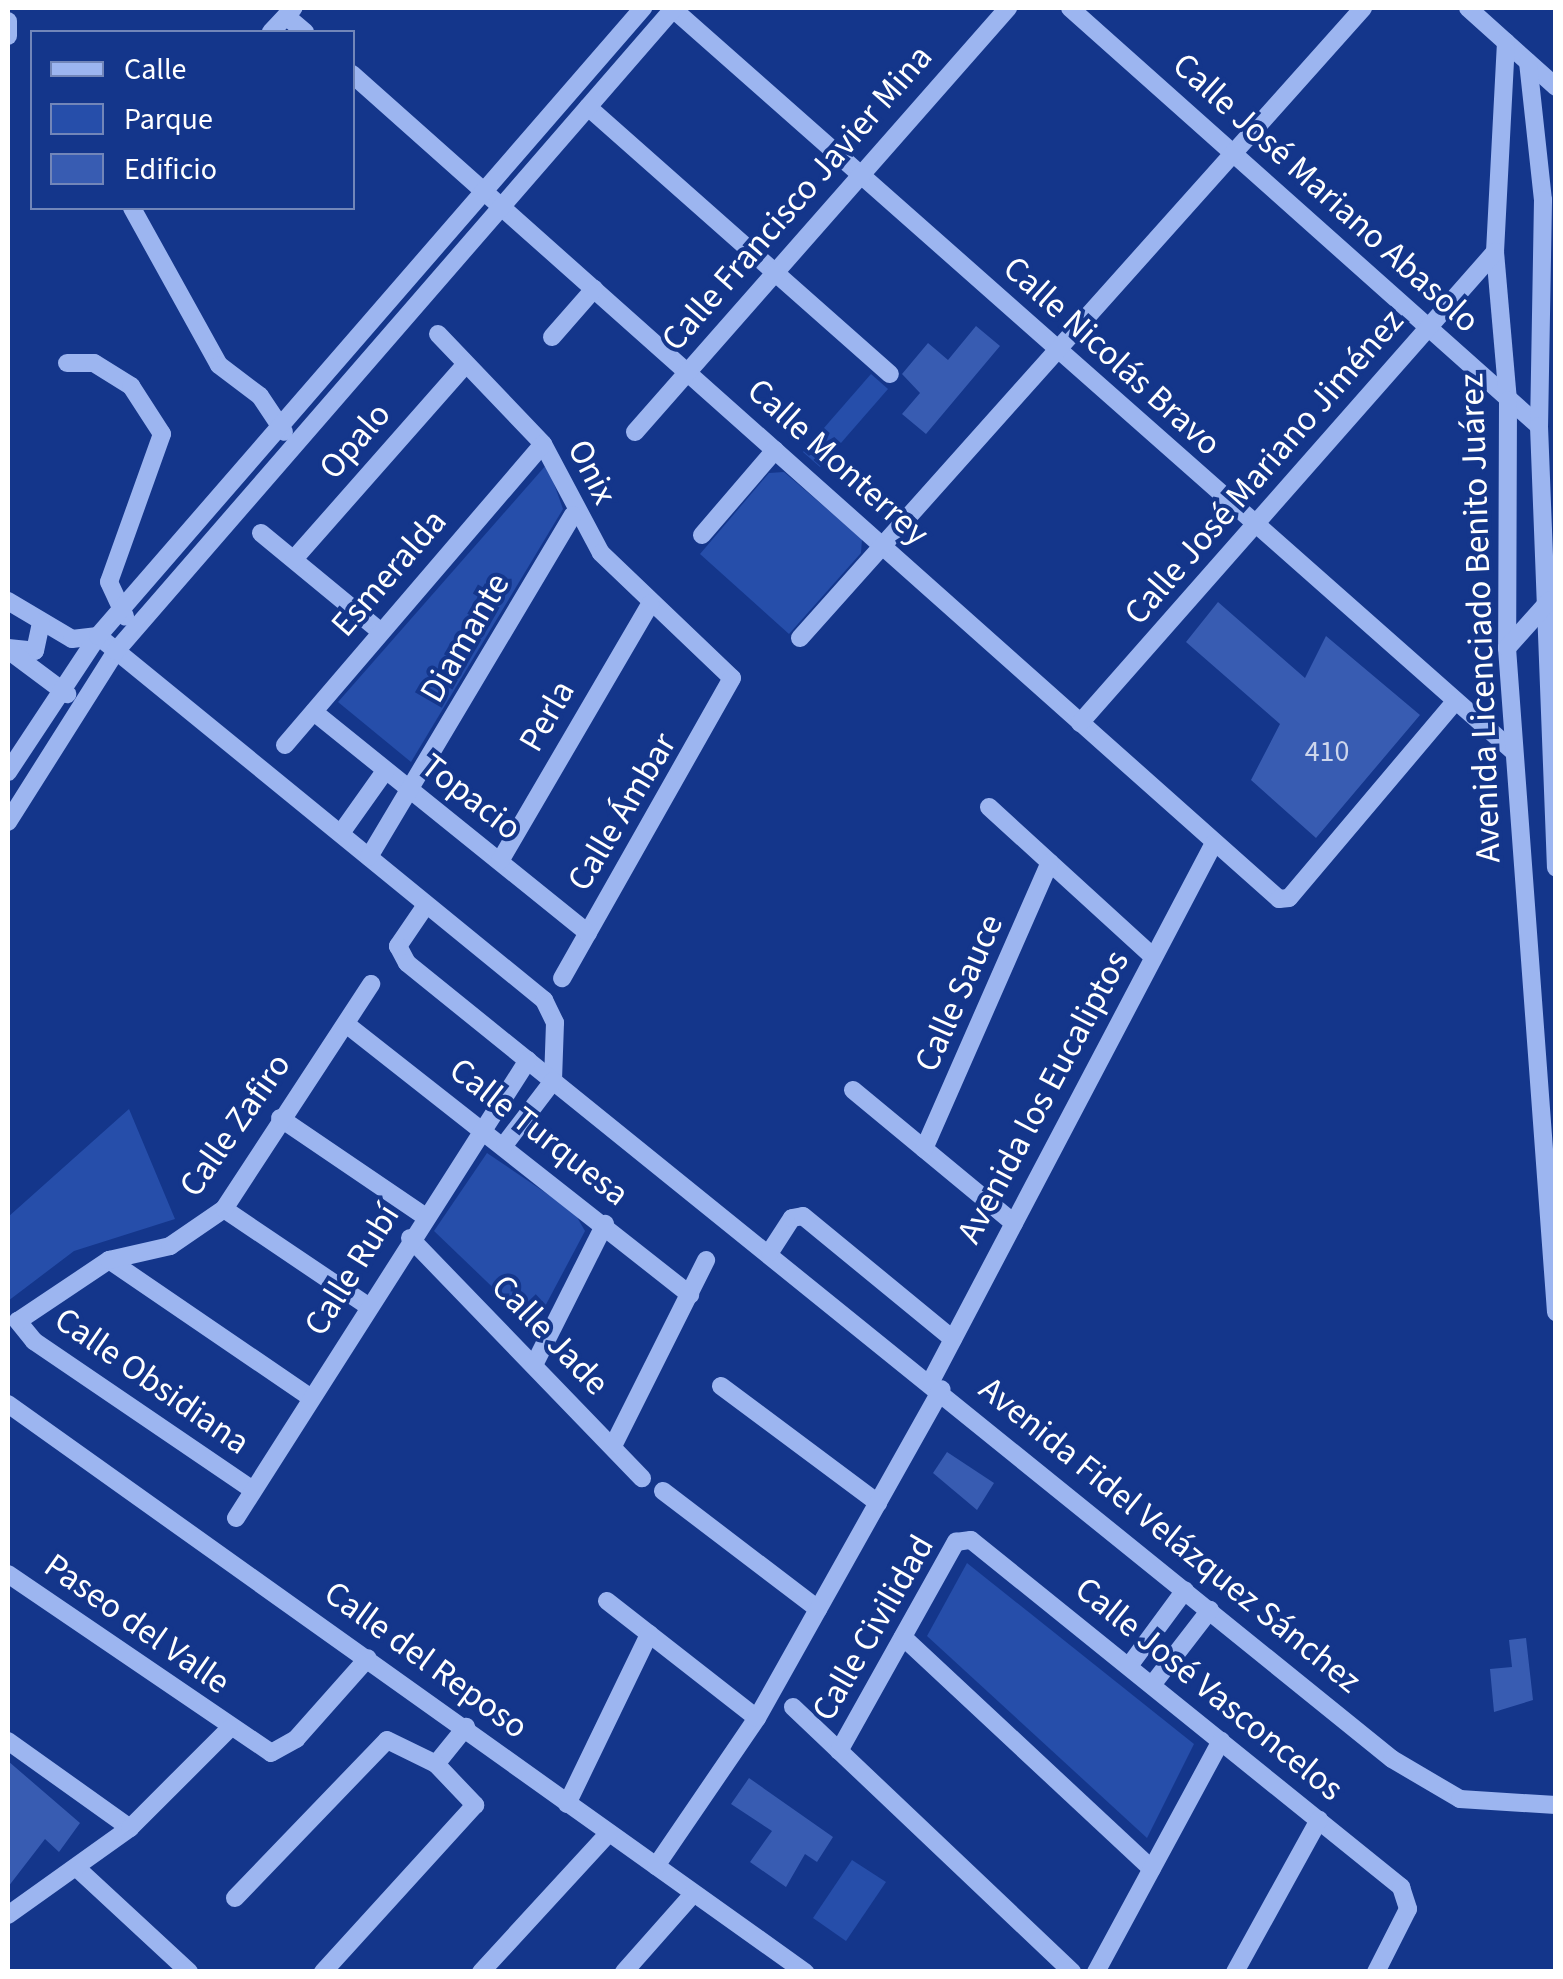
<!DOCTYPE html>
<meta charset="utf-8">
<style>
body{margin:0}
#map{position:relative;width:1563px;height:1979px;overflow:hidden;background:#14368b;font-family:"Source Sans 3",sans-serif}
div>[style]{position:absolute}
.green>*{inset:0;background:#264eaa}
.building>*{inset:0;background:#385cb2}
.minor>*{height:18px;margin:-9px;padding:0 9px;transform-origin:9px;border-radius:9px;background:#9cb5f0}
span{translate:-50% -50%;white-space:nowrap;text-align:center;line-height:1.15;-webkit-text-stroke:8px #14368b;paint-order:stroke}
.number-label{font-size:30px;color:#cdd6ec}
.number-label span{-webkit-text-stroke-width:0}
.street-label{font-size:35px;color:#fff}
.frame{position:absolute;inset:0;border:10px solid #fff;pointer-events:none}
.legend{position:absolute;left:30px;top:30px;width:325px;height:180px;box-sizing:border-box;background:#14368b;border:2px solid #7286b9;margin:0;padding:12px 18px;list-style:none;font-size:30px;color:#fff}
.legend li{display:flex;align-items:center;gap:20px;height:50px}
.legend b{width:50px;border:2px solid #7286b9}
</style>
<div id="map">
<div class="green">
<i style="clip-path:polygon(871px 374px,888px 389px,820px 467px,803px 452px)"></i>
<i style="clip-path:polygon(547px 464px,563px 509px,411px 762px,338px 702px)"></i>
<i style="clip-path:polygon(784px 472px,862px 539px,861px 553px,789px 634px,700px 554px,769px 473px)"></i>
<i style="clip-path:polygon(129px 1109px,175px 1219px,74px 1251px,8px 1301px,8px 1217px)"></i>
<i style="clip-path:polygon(487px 1153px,574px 1212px,585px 1231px,534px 1327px,434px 1231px)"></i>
<i style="clip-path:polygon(967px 1563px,1194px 1744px,1147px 1838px,927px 1636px)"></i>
<i style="clip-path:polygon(852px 1860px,886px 1882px,846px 1941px,813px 1918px)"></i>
</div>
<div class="building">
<i style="clip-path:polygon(976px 326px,1000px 346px,926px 434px,902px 414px,920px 393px,902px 374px,928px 343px,948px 360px)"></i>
<i style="clip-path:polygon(1218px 602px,1305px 678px,1326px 636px,1420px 715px,1316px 838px,1251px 780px,1280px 724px,1186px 642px)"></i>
<i style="clip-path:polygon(947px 1452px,994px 1483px,977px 1510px,933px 1473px)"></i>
<i style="clip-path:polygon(1526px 1638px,1533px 1700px,1494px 1712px,1490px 1669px,1512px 1667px,1509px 1640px)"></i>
<i style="clip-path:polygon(8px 1761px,80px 1823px,59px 1852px,45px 1839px,8px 1887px)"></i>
<i style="clip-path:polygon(749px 1778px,833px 1837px,817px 1862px,805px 1854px,786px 1887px,750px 1862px,772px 1831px,731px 1804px)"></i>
</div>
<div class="minor">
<i style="left:672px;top:8px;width:1121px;rotate:41.46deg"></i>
<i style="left:1070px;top:8px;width:628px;rotate:41.71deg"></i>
<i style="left:1468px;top:8px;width:118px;rotate:41.9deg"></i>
<i style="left:286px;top:16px;width:25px;rotate:40deg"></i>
<i style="left:8px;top:21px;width:15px;rotate:90deg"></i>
<i style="left:271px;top:32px;width:33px;rotate:-47deg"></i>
<i style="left:1506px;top:42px;width:210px;rotate:93deg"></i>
<i style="left:1495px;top:252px;width:149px;rotate:85deg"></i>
<i style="left:1508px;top:400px;width:248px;rotate:90.2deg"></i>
<i style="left:1507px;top:648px;width:666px;rotate:85.78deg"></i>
<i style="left:1528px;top:62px;width:139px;rotate:83.8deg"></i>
<i style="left:1543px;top:200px;width:226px;rotate:91deg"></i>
<i style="left:1539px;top:426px;width:442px;rotate:87.8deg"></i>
<i style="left:352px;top:74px;width:1241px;rotate:41.67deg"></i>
<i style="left:1279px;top:899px;width:10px;rotate:-6deg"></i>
<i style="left:1289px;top:898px;width:254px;rotate:-49.8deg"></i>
<i style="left:588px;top:107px;width:403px;rotate:41.5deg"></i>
<i style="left:132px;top:208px;width:179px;rotate:61deg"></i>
<i style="left:219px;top:365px;width:51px;rotate:37.1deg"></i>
<i style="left:260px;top:396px;width:43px;rotate:56.3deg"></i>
<i style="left:438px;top:334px;width:152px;rotate:46.3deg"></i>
<i style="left:543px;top:444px;width:123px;rotate:62deg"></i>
<i style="left:601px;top:553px;width:181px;rotate:43.7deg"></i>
<i style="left:732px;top:678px;width:345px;rotate:119.5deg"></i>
<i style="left:552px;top:337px;width:64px;rotate:-48.8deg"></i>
<i style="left:67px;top:363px;width:27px"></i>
<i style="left:94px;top:363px;width:44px;rotate:31.9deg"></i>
<i style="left:131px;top:386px;width:57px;rotate:57.1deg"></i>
<i style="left:162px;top:434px;width:157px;rotate:109.7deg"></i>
<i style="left:109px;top:582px;width:38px;rotate:65deg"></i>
<i style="left:635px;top:432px;width:565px;rotate:-48.66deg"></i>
<i style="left:261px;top:533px;width:154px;rotate:39.5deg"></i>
<i style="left:702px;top:535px;width:112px;rotate:-49.3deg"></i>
<i style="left:294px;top:559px;width:259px;rotate:-48.6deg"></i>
<i style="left:8px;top:601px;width:74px;rotate:30.7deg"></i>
<i style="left:72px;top:639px;width:26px;rotate:-7deg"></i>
<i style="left:98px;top:636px;width:576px;rotate:39.22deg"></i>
<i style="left:544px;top:1000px;width:25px;rotate:64deg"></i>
<i style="left:555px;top:1023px;width:58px;rotate:92deg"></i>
<i style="left:800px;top:638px;width:845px;rotate:-48.21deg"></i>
<i style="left:8px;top:648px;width:27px;rotate:6deg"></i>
<i style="left:35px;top:651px;width:29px;rotate:-78deg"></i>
<i style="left:1507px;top:648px;width:64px;rotate:-48.1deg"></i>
<i style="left:8px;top:650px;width:74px;rotate:36.7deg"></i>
<i style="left:314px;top:712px;width:352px;rotate:38.9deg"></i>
<i style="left:1080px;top:723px;width:628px;rotate:-48.62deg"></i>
<i style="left:285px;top:745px;width:396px;rotate:-49.4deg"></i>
<i style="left:8px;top:772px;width:163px;rotate:-56.5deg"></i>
<i style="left:98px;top:636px;width:832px;rotate:-49.05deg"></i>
<i style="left:989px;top:807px;width:222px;rotate:42.4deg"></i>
<i style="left:8px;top:822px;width:202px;rotate:-57.7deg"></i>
<i style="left:116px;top:651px;width:851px;rotate:-49.05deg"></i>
<i style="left:341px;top:833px;width:76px;rotate:-54.6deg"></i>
<i style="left:369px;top:857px;width:398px;rotate:-59.2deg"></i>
<i style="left:500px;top:861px;width:298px;rotate:-59.7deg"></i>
<i style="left:426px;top:905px;width:50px;rotate:124.3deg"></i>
<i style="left:398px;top:946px;width:19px;rotate:62deg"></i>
<i style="left:407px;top:963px;width:1266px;rotate:38.94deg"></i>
<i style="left:1392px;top:1759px;width:79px;rotate:30.5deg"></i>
<i style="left:1460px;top:1799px;width:96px;rotate:3.6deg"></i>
<i style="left:346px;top:1024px;width:438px;rotate:38.2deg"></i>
<i style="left:853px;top:1090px;width:209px;rotate:39.6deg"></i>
<i style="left:280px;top:1118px;width:174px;rotate:34.2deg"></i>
<i style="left:505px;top:1144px;width:79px;rotate:-52.7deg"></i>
<i style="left:924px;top:1149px;width:313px;rotate:-66.3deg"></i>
<i style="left:224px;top:1209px;width:174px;rotate:34deg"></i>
<i style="left:410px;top:1238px;width:334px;rotate:46deg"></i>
<i style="left:770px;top:1252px;width:40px;rotate:-57.1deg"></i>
<i style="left:792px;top:1218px;width:11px;rotate:-10deg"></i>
<i style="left:803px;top:1216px;width:194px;rotate:39.4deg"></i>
<i style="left:109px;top:1260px;width:245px;rotate:34.3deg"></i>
<i style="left:534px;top:1365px;width:158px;rotate:-63.3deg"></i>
<i style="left:931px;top:1381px;width:608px;rotate:-62.25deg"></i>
<i style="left:721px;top:1386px;width:196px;rotate:36.7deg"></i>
<i style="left:8px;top:1404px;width:979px;rotate:35.48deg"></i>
<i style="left:613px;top:1446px;width:208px;rotate:-63.4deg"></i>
<i style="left:253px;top:1490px;width:265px;rotate:-145.8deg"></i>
<i style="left:34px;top:1341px;width:26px;rotate:-129deg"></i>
<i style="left:18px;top:1321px;width:110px;rotate:-33.8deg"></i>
<i style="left:109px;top:1260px;width:63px;rotate:-12.9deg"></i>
<i style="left:170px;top:1246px;width:65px;rotate:-34.4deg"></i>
<i style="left:224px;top:1209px;width:269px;rotate:-56.8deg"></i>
<i style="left:663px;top:1491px;width:195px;rotate:37.3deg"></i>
<i style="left:236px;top:1518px;width:543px;rotate:-57.48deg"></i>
<i style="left:8px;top:1574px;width:318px;rotate:34.2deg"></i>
<i style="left:271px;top:1753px;width:29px;rotate:-29deg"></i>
<i style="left:296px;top:1739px;width:108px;rotate:-48.4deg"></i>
<i style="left:607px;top:1601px;width:190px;rotate:38deg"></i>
<i style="left:903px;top:1637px;width:340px;rotate:43deg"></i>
<i style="left:1129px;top:1666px;width:94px;rotate:-53.6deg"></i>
<i style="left:1152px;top:1685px;width:95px;rotate:-52.3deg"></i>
<i style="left:793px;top:1707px;width:385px;rotate:43.5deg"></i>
<i style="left:8px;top:1741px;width:150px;rotate:35.5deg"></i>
<i style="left:839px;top:1751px;width:240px;rotate:-60.8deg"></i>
<i style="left:956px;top:1542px;width:15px;rotate:-8deg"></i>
<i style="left:971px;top:1540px;width:553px;rotate:38.9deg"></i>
<i style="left:1401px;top:1887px;width:23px;rotate:72deg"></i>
<i style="left:1408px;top:1909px;width:71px;rotate:116.9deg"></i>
<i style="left:436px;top:1764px;width:48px;rotate:-51deg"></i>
<i style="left:567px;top:1804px;width:189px;rotate:-64.2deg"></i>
<i style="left:656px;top:1866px;width:179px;rotate:-55.7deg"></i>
<i style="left:757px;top:1718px;width:377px;rotate:-60.7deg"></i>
<i style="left:79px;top:1870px;width:150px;rotate:42.8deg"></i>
<i style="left:235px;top:1898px;width:219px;rotate:-46.1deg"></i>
<i style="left:387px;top:1740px;width:55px;rotate:26.1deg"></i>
<i style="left:436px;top:1764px;width:57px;rotate:46.4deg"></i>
<i style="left:475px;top:1805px;width:226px;rotate:132.3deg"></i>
<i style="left:8px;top:1915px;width:150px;rotate:-35.5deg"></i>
<i style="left:130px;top:1828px;width:140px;rotate:-45deg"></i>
<i style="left:481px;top:1972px;width:189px;rotate:-47.4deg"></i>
<i style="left:624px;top:1972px;width:104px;rotate:-48.5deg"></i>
<i style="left:1096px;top:1972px;width:263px;rotate:-61.6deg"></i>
<i style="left:1235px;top:1972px;width:174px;rotate:-61.1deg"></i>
</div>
<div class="number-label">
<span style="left:1327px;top:752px">410</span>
</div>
<div class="street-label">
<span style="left:1326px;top:193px;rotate:42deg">Calle José Mariano Abasolo</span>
<span style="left:797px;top:198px;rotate:-49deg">Calle Francisco Javier Mina</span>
<span style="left:1112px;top:356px;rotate:42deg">Calle Nicolás Bravo</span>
<span style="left:355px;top:441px;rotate:-49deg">Opalo</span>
<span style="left:838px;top:462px;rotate:42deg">Calle Monterrey</span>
<span style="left:1264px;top:467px;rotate:-49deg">Calle José Mariano Jiménez</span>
<span style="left:592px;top:472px;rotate:63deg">Onix</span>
<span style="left:389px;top:573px;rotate:-49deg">Esmeralda</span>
<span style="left:1480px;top:618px;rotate:-92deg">Avenida Licenciado Benito Juárez</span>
<span style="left:465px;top:638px;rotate:-60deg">Diamante</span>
<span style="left:547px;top:716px;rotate:-60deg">Perla</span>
<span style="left:471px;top:797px;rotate:38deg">Topacio</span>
<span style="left:622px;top:812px;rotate:-59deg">Calle Ámbar</span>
<span style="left:959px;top:993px;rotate:-66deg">Calle Sauce</span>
<span style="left:1043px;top:1097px;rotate:-62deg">Avenida los Eucaliptos</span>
<span style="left:235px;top:1125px;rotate:-55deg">Calle Zafiro</span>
<span style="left:539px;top:1132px;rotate:38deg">Calle Turquesa</span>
<span style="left:352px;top:1270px;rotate:-58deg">Calle Rubí</span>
<span style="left:550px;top:1335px;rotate:46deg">Calle Jade</span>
<span style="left:152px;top:1381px;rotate:35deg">Calle Obsidiana</span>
<span style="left:1170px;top:1535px;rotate:39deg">Avenida Fidel Velázquez Sánchez</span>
<span style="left:137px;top:1624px;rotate:35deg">Paseo del Valle</span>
<span style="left:873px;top:1628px;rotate:-60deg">Calle Civilidad</span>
<span style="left:426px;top:1660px;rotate:36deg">Calle del Reposo</span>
<span style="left:1209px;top:1689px;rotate:39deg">Calle José Vasconcelos</span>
</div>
<div class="frame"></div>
<ul class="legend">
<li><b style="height:12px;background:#9cb5f0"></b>Calle</li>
<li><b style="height:28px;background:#264eaa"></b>Parque</li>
<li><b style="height:28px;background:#385cb2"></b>Edificio</li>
</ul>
</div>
